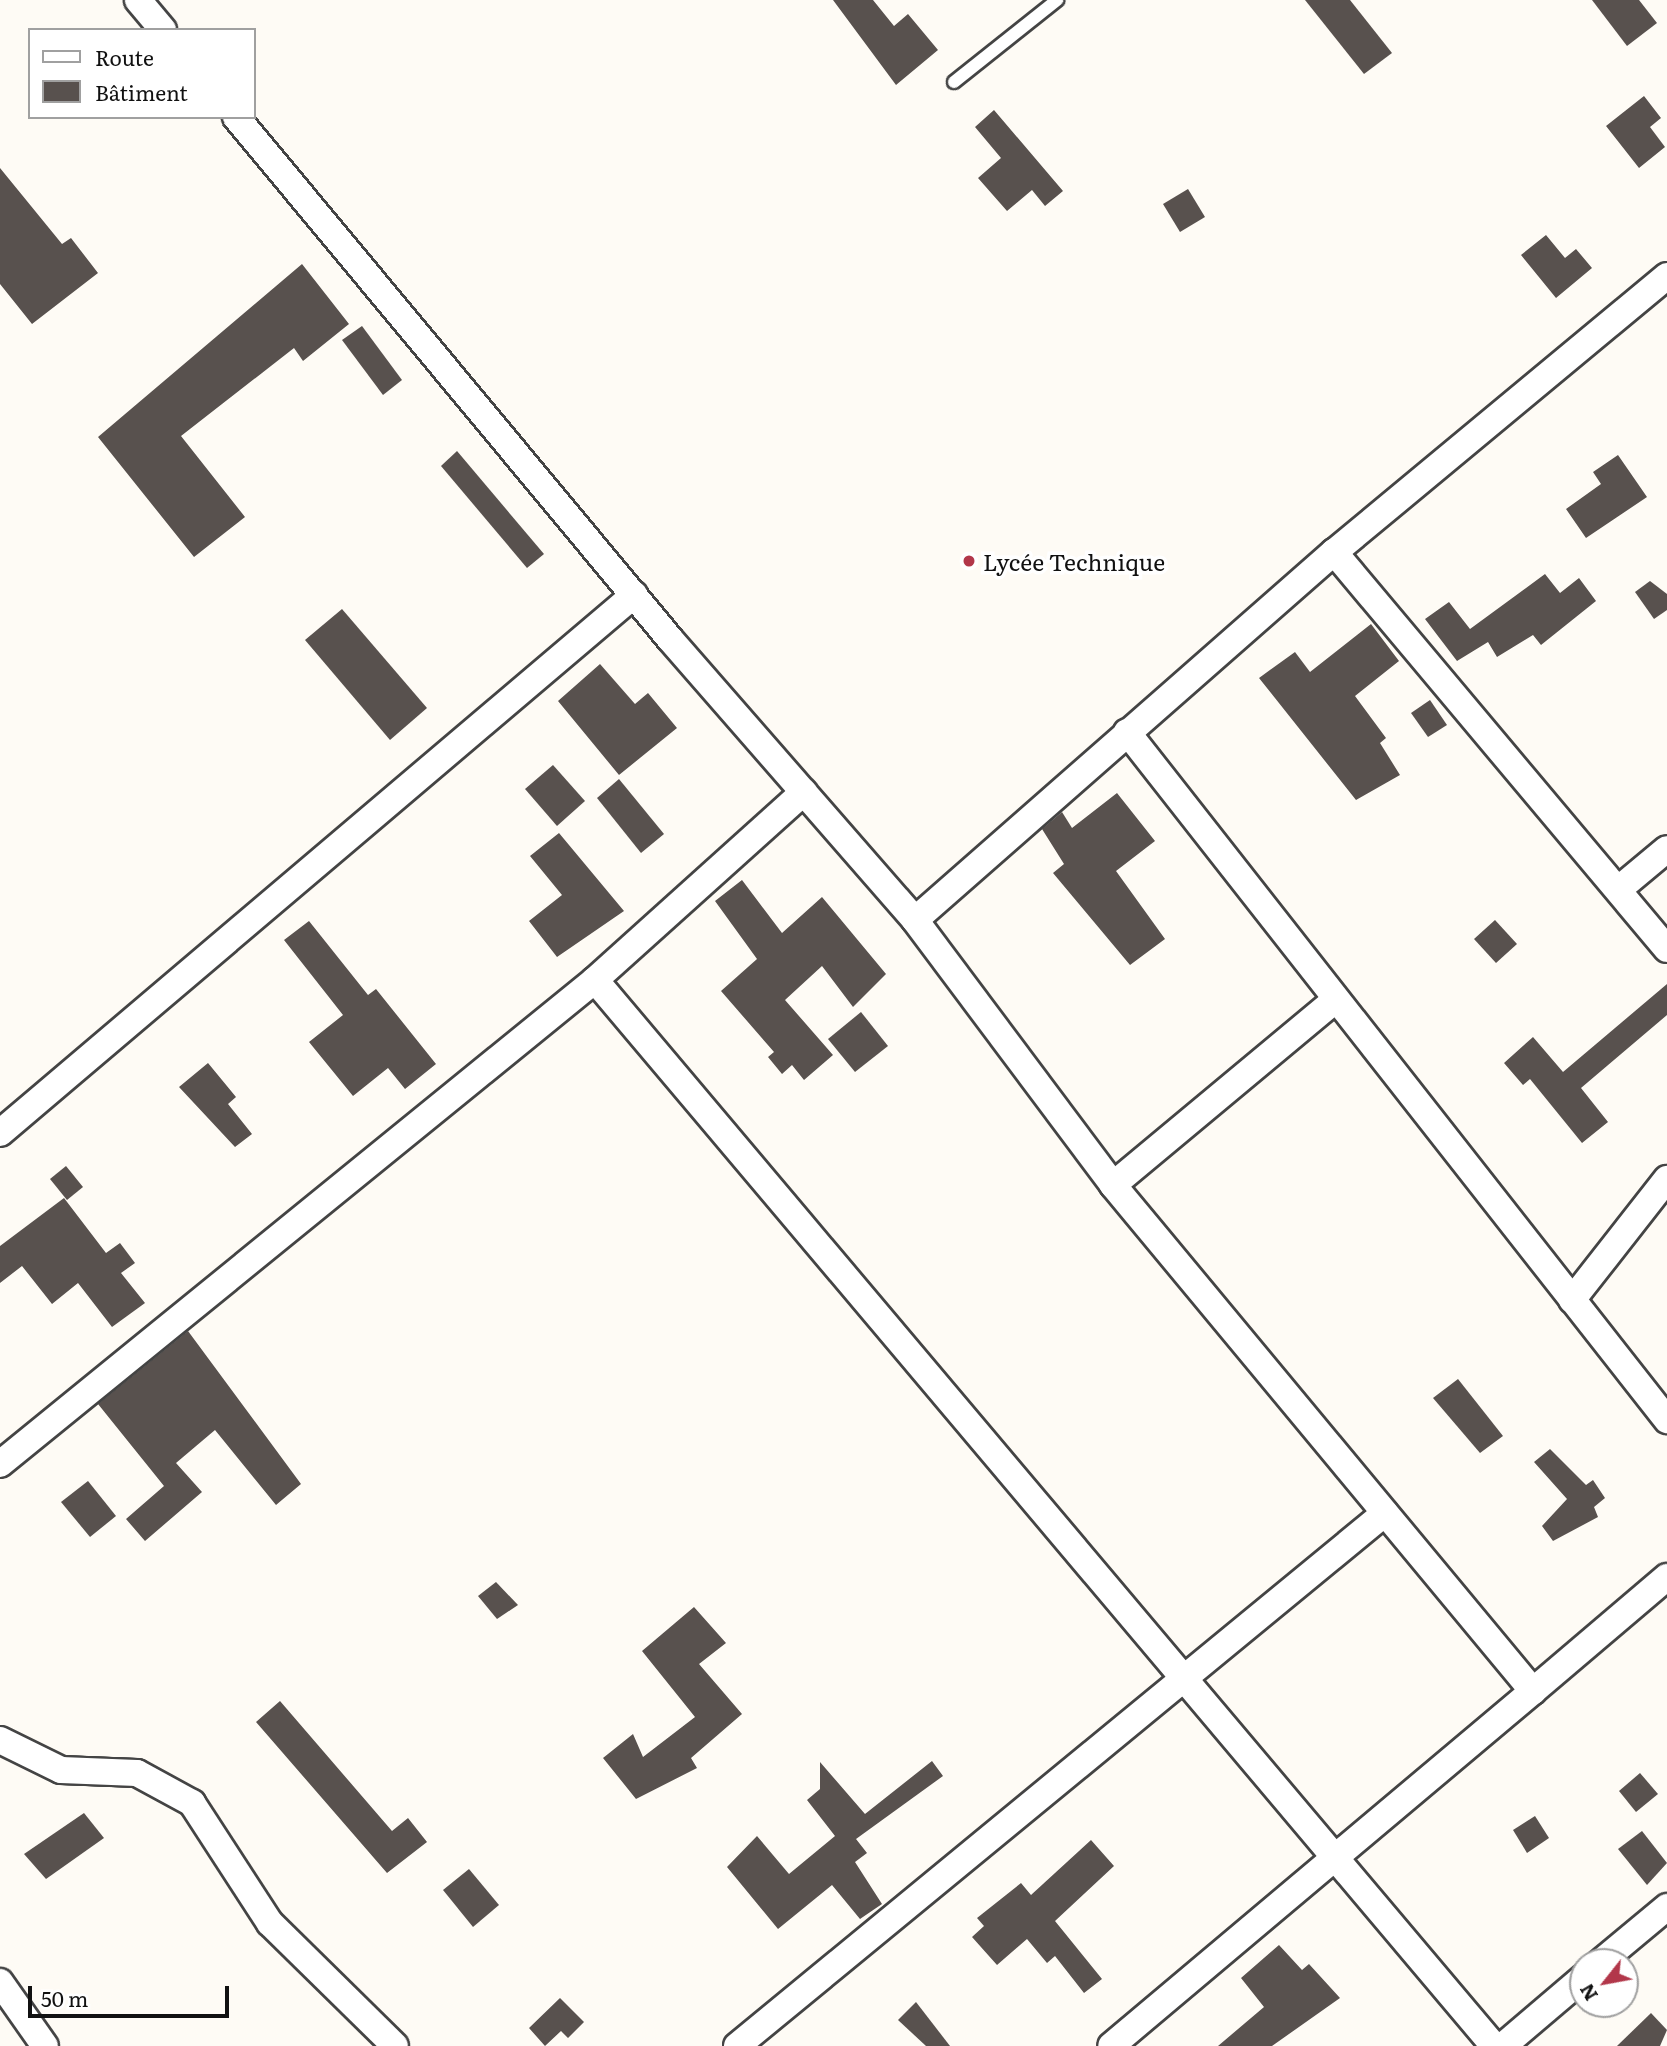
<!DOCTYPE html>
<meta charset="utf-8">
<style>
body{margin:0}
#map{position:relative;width:1667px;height:2046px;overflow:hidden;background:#fefbf5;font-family:Literata,serif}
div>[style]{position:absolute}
.building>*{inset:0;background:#58514e}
.roads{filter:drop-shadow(2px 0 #444) drop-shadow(-2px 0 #444) drop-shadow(0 2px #444) drop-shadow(0 -2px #444)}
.service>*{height:12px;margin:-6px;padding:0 6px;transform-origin:6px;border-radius:6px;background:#fff}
.minor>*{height:26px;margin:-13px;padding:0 13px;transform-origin:13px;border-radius:13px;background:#fff}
.dots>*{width:19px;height:19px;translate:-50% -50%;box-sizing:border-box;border:4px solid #fff;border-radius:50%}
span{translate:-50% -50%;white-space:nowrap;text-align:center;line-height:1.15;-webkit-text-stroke:7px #fff;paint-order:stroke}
.poi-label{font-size:23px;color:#111}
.left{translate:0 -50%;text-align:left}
.legend{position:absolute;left:28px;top:28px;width:228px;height:91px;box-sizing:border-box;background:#fff;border:2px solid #a0a0a0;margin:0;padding:9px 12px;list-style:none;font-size:21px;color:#111}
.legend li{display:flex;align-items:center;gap:14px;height:35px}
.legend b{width:35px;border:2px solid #a0a0a0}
.north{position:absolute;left:1569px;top:1948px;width:70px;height:70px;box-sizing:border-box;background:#fff;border:2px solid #a0a0a0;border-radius:50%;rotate:239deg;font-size:19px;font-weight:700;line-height:28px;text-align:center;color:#111}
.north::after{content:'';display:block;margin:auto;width:24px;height:32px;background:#b2374a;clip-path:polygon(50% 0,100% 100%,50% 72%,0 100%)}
.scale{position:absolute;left:28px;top:1986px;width:201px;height:32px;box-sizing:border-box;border:4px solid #111;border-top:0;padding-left:9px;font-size:21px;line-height:24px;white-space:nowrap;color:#111;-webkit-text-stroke:5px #fff;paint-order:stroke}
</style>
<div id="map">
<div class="building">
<i style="clip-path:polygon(833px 0,873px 0,894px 26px,908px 14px,938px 50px,896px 85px)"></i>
<i style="clip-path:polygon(1305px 0,1350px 0,1392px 53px,1364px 74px)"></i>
<i style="clip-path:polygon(1592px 0,1639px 0,1657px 23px,1627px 46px)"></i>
<i style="clip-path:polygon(1644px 96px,1661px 118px,1650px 127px,1665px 147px,1639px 168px,1606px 126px)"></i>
<i style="clip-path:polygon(994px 110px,1063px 191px,1045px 206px,1032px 190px,1007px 211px,978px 178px,1001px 158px,975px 127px)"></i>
<i style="clip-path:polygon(0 168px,62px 244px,71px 238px,98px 273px,32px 324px,0 284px)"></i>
<i style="clip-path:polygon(1188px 189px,1205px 217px,1180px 232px,1163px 204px)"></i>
<i style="clip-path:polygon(1546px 235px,1565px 258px,1576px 249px,1592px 268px,1556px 298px,1521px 255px)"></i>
<i style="clip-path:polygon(302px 264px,349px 324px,303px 361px,294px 348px,181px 436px,245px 517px,194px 557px,98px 437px)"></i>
<i style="clip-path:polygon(362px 326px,402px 380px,383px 395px,342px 340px)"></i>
<i style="clip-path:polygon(457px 451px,544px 554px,527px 568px,441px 466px)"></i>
<i style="clip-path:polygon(1618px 455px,1647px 497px,1586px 538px,1566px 509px,1601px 484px,1593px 472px)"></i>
<i style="clip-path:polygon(1545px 574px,1560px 593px,1579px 578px,1596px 601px,1541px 645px,1533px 635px,1497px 657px,1488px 642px,1457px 661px,1425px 619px,1449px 602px,1470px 629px)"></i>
<i style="clip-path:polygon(1650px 581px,1667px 594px,1667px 610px,1654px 619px,1635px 592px)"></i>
<i style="clip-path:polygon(342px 609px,427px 708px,390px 740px,305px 640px)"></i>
<i style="clip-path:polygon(1371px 624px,1399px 661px,1355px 696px,1386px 738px,1380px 743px,1400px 775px,1356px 800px,1259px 678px,1295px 652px,1310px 672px)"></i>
<i style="clip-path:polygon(600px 664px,635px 704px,648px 693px,677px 728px,619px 775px,558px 701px)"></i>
<i style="clip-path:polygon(1430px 700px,1447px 725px,1428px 737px,1411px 713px)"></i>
<i style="clip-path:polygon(553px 765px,585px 801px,557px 826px,525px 789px)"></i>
<i style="clip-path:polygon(619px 779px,664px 834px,641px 853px,597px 798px)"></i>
<i style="clip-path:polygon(1117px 793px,1155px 841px,1116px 871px,1165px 939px,1130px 965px,1053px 873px,1064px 864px,1042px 829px,1062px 812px,1072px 828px)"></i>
<i style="clip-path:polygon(559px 833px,624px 911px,557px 957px,529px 921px,562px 895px,530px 856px)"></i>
<i style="clip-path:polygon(742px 880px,782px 933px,822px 897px,886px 974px,853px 1007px,822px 966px,785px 1000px,833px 1055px,804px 1080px,792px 1065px,782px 1074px,768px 1057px,774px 1052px,721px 991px,757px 959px,715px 901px)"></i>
<i style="clip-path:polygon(1495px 920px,1517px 944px,1496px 963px,1474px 939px)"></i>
<i style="clip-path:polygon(309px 921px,368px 995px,376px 989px,436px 1064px,405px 1089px,388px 1068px,353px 1096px,309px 1042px,343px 1015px,284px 940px)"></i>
<i style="clip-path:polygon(1667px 984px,1667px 1015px,1581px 1088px,1608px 1122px,1582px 1143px,1530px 1079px,1523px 1085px,1504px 1063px,1533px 1037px,1563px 1072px)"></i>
<i style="clip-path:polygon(861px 1012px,888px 1046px,855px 1072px,828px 1039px)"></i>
<i style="clip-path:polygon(208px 1063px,236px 1097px,228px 1104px,252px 1134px,235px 1147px,179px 1087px)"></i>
<i style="clip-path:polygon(66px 1166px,83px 1187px,67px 1200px,50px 1179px)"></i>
<i style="clip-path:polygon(64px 1198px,106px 1253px,120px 1243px,135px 1263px,121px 1273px,145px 1303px,112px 1327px,78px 1283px,52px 1304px,22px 1266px,0 1283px,0 1246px)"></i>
<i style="clip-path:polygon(188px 1331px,301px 1484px,276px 1505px,215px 1430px,176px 1463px,202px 1492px,145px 1541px,126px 1519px,164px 1486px,98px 1404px)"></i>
<i style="clip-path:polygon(1458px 1379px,1503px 1436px,1480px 1453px,1433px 1398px)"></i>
<i style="clip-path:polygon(1550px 1449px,1586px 1485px,1593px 1480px,1605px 1498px,1594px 1507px,1598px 1517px,1553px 1541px,1542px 1526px,1567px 1499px,1534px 1462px)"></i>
<i style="clip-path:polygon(88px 1481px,116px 1516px,90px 1537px,61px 1502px)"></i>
<i style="clip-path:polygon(496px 1582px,518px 1605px,497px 1619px,478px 1596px)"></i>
<i style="clip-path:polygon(694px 1607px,726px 1643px,699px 1664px,742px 1714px,691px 1758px,697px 1768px,636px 1799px,603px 1758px,633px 1734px,643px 1757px,695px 1717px,642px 1651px)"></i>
<i style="clip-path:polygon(280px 1701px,392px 1831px,408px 1818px,427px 1842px,387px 1873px,256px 1722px)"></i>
<i style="clip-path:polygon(932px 1761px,943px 1776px,856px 1839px,867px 1853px,855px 1862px,882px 1904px,860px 1919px,832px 1885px,778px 1929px,727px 1867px,757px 1836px,789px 1874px,835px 1836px,807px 1800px,820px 1789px,820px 1762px,865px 1814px)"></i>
<i style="clip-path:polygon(1640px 1773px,1658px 1794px,1636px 1812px,1619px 1791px)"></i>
<i style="clip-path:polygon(84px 1813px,104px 1838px,46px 1879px,24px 1854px)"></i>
<i style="clip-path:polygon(1535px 1816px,1549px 1838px,1527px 1853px,1513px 1830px)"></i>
<i style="clip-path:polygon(1642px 1831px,1667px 1863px,1647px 1885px,1618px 1849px)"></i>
<i style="clip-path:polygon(1091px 1840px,1114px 1866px,1055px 1921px,1102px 1979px,1084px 1993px,1055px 1956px,1047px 1963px,1027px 1939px,997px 1965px,972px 1937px,984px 1926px,977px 1918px,1021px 1883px,1031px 1895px)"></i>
<i style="clip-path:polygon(469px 1869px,499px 1905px,473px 1927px,443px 1890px)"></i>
<i style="clip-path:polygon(1279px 1945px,1302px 1970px,1309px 1964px,1340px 1998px,1272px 2046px,1218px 2046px,1264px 2007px,1241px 1978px)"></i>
<i style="clip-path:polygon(560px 1998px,584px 2022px,568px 2038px,561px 2031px,545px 2046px,529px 2028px)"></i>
<i style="clip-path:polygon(916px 2002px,950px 2046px,926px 2046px,898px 2020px)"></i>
<i style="clip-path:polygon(1651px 2013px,1667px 2030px,1660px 2046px,1617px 2046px)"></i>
</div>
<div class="roads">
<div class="service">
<i style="left:954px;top:82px;width:132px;rotate:-38.5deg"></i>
</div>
<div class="minor">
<i style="left:138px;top:0;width:39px;rotate:50deg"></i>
<i style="left:236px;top:117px;width:679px;rotate:50.26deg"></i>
<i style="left:670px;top:639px;width:373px;rotate:48.9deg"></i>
<i style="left:915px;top:920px;width:558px;rotate:-41.29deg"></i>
<i style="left:1667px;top:276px;width:433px;rotate:140.3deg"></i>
<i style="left:1334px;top:552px;width:518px;rotate:50.01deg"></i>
<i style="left:1127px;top:732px;width:875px;rotate:51.87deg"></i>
<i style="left:1619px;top:889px;width:62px;rotate:-39.8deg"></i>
<i style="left:915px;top:920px;width:331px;rotate:53.2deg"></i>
<i style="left:1113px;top:1185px;width:658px;rotate:50.31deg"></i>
<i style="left:1533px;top:1691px;width:551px;rotate:139.93deg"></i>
<i style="left:595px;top:980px;width:1394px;rotate:49.86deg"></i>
<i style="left:0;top:1133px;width:832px;rotate:-40.32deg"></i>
<i style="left:1113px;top:1185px;width:290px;rotate:-39.8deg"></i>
<i style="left:1572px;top:1300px;width:154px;rotate:-51.9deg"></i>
<i style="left:0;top:1464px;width:767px;rotate:-39.13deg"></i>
<i style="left:595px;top:980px;width:281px;rotate:-42deg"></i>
<i style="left:1533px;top:1691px;width:176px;rotate:-40.4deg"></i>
<i style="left:0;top:1740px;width:68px;rotate:26.2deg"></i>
<i style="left:61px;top:1770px;width:76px;rotate:2.3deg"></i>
<i style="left:137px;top:1773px;width:63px;rotate:28.6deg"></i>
<i style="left:192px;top:1803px;width:143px;rotate:57deg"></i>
<i style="left:270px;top:1923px;width:175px;rotate:44.5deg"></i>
<i style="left:1601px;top:1962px;width:86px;rotate:-39.8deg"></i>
<i style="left:0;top:1982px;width:78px;rotate:54.9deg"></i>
<i style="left:737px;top:2046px;width:839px;rotate:-39.44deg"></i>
<i style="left:1503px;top:2046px;width:105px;rotate:-40.4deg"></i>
</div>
</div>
<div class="dots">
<i style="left:969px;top:561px;background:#b2374a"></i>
</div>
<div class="poi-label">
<span class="left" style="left:983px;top:561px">Lycée Technique</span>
</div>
<ul class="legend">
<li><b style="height:9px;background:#fff"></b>Route</li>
<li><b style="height:19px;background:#58514e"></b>Bâtiment</li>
</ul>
<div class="north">N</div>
<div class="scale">50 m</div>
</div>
